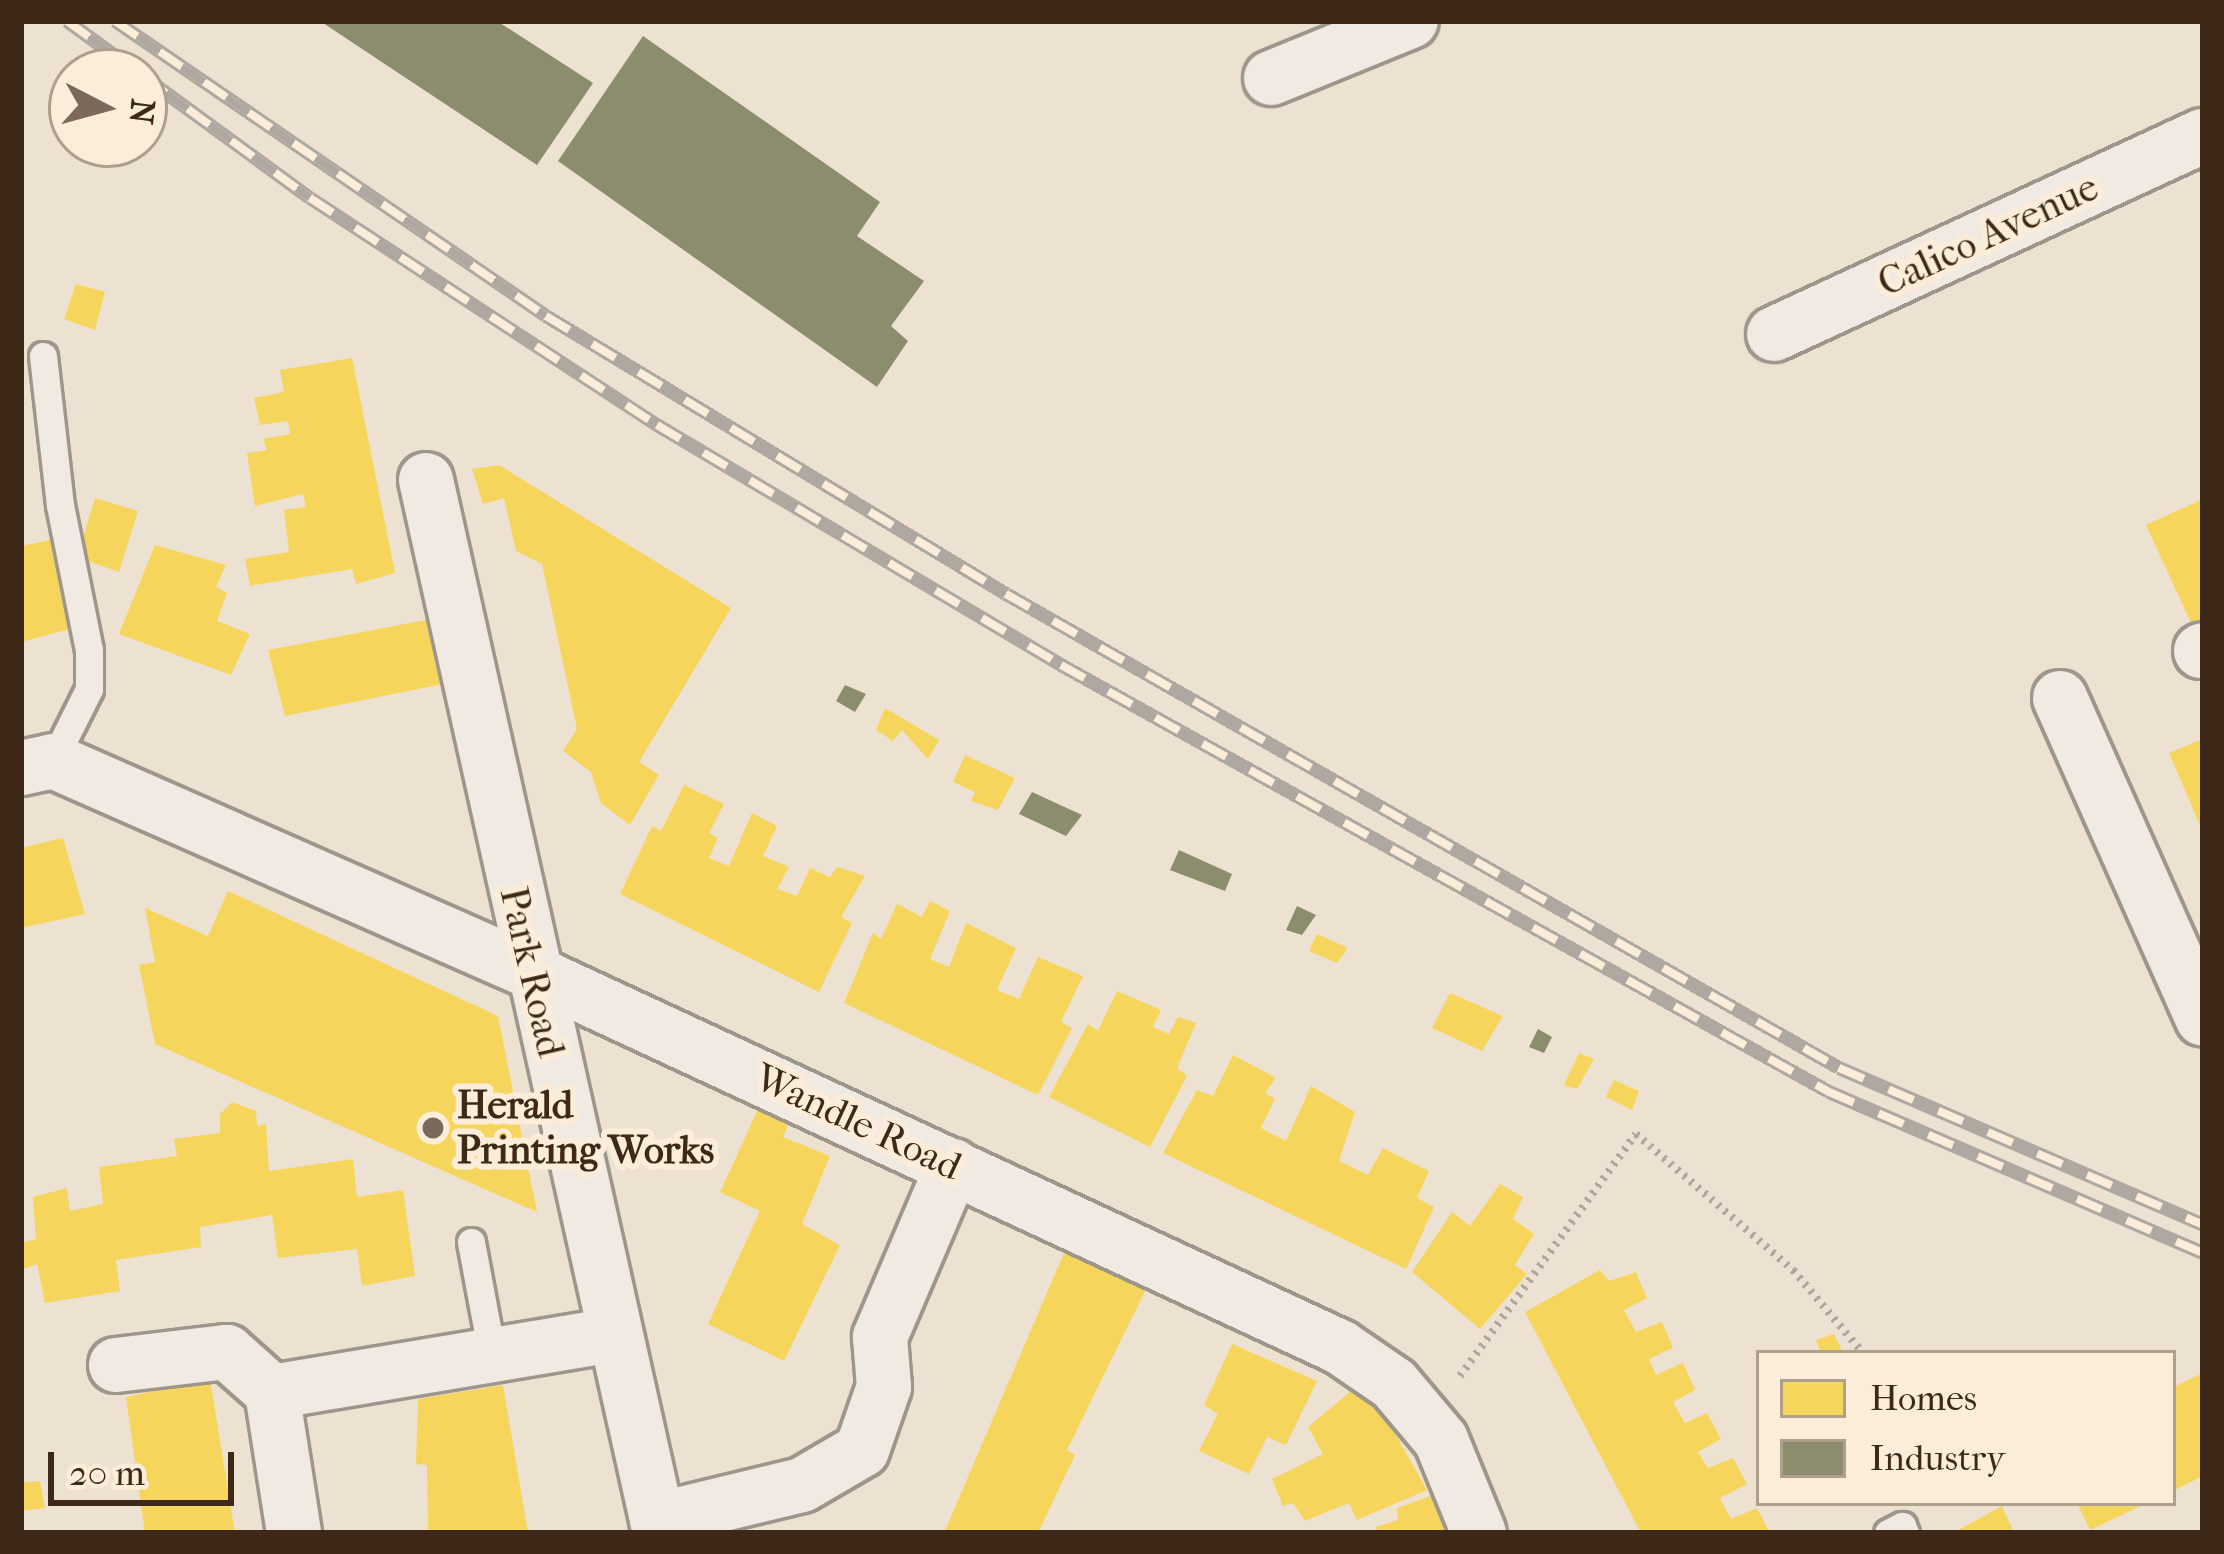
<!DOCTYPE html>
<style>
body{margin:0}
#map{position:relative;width:2224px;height:1554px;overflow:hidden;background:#ede2d2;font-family:"IM FELL French Canon",serif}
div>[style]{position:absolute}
.homes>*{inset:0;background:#f6d55c}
.industry>*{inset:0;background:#8c8c6e}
.path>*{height:8px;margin-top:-4px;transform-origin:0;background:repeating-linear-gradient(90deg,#afa8a1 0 3px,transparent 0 9px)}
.roads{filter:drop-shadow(3px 0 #9f968b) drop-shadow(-3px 0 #9f968b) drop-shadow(0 3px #9f968b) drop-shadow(0 -3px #9f968b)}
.service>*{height:27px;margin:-13.5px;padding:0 13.5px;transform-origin:13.5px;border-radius:13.5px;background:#f0eae2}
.minor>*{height:54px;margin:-27px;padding:0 27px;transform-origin:27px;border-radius:27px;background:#f0eae2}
.rail>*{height:14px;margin-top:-7px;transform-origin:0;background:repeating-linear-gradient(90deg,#fbedda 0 27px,#afa8a1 0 54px);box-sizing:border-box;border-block:3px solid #afa8a1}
.dots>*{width:33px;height:33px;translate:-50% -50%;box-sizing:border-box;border:6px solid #fbedda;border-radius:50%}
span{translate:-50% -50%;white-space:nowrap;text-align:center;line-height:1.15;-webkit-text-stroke:12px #fbedda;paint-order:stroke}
.street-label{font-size:39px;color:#3e2919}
.poi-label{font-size:39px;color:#3e2919;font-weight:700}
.left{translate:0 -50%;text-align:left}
.frame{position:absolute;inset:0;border:24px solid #3e2919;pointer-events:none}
.legend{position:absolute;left:1756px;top:1350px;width:420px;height:156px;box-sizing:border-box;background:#fbedda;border:3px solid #af9f8d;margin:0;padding:15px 21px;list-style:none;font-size:36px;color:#3e2919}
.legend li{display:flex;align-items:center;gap:24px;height:60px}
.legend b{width:60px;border:3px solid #af9f8d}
.north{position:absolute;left:48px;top:48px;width:120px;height:120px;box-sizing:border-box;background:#fbedda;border:3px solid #af9f8d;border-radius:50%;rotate:96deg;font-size:33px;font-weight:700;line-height:48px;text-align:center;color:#3e2919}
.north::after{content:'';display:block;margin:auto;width:42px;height:54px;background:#7b6a5a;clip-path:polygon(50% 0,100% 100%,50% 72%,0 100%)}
.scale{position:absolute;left:48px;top:1452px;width:186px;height:54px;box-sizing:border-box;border:6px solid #3e2919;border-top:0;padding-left:15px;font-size:36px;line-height:42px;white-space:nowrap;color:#3e2919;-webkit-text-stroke:9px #fbedda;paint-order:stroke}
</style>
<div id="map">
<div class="homes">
<i style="clip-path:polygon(76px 284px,105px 292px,95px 330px,64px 319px)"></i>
<i style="clip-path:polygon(352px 358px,395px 573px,356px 584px,352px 569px,250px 586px,245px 559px,289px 552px,284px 510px,306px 507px,303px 494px,255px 506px,247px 453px,267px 450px,263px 439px,290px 434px,288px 421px,260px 425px,254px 398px,284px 392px,280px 370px)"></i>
<i style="clip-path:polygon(499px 465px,731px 608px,639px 762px,659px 775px,630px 825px,601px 803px,591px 772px,563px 751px,577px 729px,542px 564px,516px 551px,504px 498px,483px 504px,472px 469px)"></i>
<i style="clip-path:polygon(95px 498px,138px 511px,119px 572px,77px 557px)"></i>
<i style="clip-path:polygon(2203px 499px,2203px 631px,2196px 634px,2146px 525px)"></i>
<i style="clip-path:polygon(51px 540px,74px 628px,21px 642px,21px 546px)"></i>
<i style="clip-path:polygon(155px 545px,226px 565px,216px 587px,227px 593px,217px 621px,250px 634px,231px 675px,119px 634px)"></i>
<i style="clip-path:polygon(431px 619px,443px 684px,285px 716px,268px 650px)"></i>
<i style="clip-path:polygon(885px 708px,939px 740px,928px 759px,902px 730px,893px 741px,876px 730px)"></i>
<i style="clip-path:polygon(2203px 739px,2203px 832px,2169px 753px)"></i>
<i style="clip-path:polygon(965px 755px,1015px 778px,998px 810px,971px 801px,975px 792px,953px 782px)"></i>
<i style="clip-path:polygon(684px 785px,724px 804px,709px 833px,718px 838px,709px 858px,729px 866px,752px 813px,777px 826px,763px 856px,789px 867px,777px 889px,797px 896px,810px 868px,830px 877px,837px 867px,865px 876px,841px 917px,852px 923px,819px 992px,620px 894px,652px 826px,661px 831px)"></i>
<i style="clip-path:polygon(63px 838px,85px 914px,21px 928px,21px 848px)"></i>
<i style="clip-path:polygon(228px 891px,498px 1016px,537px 1212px,155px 1044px,139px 965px,155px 962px,145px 908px,208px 936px)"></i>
<i style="clip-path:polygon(930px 901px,950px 911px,930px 959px,949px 967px,966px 923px,1016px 948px,997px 990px,1019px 999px,1038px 957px,1083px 976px,1061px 1022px,1072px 1028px,1038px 1095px,844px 1003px,873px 933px,881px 939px,897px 904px,922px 917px)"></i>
<i style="clip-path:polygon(1317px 934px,1348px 948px,1337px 963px,1309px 951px)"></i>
<i style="clip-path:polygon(1117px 991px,1161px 1010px,1153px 1027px,1169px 1034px,1178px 1017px,1196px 1023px,1177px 1068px,1187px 1076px,1150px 1147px,1049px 1097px,1088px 1024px,1098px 1031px)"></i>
<i style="clip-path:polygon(1450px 993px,1503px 1016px,1482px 1051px,1432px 1028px)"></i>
<i style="clip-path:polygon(1579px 1053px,1594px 1059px,1577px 1089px,1564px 1085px)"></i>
<i style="clip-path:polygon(1233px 1055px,1276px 1078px,1265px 1093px,1275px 1099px,1261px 1128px,1286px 1141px,1311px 1086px,1355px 1112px,1339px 1161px,1368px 1175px,1383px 1148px,1429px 1171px,1417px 1198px,1434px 1207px,1406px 1269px,1163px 1153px,1197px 1090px,1213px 1096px)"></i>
<i style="clip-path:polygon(1614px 1080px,1639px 1091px,1632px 1110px,1606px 1097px)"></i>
<i style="clip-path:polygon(765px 1094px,795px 1109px,783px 1137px,830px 1156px,802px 1224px,840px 1245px,784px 1361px,708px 1324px,760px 1211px,720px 1192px)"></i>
<i style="clip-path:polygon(232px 1102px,256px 1111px,257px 1126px,266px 1124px,269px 1171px,353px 1159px,357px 1197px,403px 1190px,415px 1276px,362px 1286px,357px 1249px,278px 1258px,272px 1215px,200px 1227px,201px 1247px,116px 1260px,120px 1291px,45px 1303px,37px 1264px,24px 1269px,21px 1243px,36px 1239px,33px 1197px,67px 1188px,70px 1211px,103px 1204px,99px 1167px,177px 1156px,174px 1139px,220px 1133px,220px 1114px)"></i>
<i style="clip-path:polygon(1500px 1184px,1523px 1197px,1513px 1219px,1534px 1234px,1515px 1265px,1527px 1274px,1480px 1329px,1412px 1272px,1452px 1212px,1470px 1226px)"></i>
<i style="clip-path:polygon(1064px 1253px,1146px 1289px,1067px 1450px,1075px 1455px,1038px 1533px,944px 1533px)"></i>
<i style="clip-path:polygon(1600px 1270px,1609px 1281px,1636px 1272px,1647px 1298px,1624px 1310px,1636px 1332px,1662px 1322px,1673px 1348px,1649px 1359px,1656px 1375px,1683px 1363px,1695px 1390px,1673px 1402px,1685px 1423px,1707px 1413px,1721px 1439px,1698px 1452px,1708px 1468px,1733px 1458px,1747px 1484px,1720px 1498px,1731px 1519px,1757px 1508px,1770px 1533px,1641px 1533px,1525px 1312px)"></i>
<i style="clip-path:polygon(1834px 1334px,1843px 1353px,1821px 1353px,1816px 1340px)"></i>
<i style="clip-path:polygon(1232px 1344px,1317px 1381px,1286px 1445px,1267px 1437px,1249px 1474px,1199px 1451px,1218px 1414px,1204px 1405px)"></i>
<i style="clip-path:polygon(2203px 1373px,2203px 1476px,2173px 1491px,2173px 1387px)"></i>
<i style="clip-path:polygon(210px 1379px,235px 1533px,145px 1533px,126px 1397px)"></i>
<i style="clip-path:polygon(503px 1385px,528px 1533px,428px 1533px,427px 1465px,416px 1464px,418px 1399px)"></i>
<i style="clip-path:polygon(1357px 1386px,1385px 1416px,1427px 1490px,1357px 1520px,1349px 1503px,1305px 1521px,1293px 1503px,1283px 1506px,1272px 1479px,1323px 1454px,1308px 1427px)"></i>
<i style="clip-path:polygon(40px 1481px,45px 1508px,21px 1511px,21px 1483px)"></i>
<i style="clip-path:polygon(1439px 1493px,1454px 1533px,1378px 1533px,1376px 1527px,1398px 1520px,1397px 1508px)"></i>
<i style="clip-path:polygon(2077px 1503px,2147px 1503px,2090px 1530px)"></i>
<i style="clip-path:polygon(2002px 1506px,2014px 1533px,1953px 1533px)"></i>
</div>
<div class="industry">
<i style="clip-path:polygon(320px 21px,497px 21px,593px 83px,537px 165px)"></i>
<i style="clip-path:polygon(643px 36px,880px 202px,857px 236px,924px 281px,891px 326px,908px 341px,877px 387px,558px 161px)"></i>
<i style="clip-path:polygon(845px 685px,866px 694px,855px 712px,836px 701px)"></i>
<i style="clip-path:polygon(1032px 792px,1082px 815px,1066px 836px,1019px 814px)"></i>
<i style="clip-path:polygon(1179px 850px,1232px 874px,1225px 891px,1170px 870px)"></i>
<i style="clip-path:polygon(1297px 906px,1316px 915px,1302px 935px,1286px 930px)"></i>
<i style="clip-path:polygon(1538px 1029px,1552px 1037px,1544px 1053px,1529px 1047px)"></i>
</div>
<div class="path">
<i style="left:1460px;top:1376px;width:299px;rotate:-54deg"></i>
<i style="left:1636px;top:1134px;width:208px;rotate:40.9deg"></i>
<i style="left:1793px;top:1270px;width:109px;rotate:49.9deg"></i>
</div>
<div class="roads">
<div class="service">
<i style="left:43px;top:356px;width:150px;rotate:83.5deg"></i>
<i style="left:60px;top:505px;width:148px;rotate:78.7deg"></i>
<i style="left:89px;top:650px;width:39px;rotate:90deg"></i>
<i style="left:89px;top:689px;width:80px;rotate:116.6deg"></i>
<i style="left:471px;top:1242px;width:119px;rotate:79.4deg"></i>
<i style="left:1888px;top:1533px;width:16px;rotate:-27deg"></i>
<i style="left:1902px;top:1526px;width:8px;rotate:67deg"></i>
</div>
<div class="minor">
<i style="left:1271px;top:78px;width:151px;rotate:-22.2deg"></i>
<i style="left:1774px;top:334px;width:472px;rotate:-24.8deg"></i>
<i style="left:426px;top:480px;width:1079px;rotate:77.47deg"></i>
<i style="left:2201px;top:651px;width:2px;rotate:-27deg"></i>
<i style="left:2060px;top:698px;width:351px;rotate:66deg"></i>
<i style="left:21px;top:768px;width:33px;rotate:-12deg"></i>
<i style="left:53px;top:761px;width:523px;rotate:23.77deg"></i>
<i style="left:532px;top:972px;width:891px;rotate:24.9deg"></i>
<i style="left:1340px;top:1347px;width:65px;rotate:34.4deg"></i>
<i style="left:1394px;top:1384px;width:73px;rotate:50deg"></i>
<i style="left:1441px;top:1440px;width:100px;rotate:67.8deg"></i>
<i style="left:116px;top:1365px;width:112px;rotate:-6.7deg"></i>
<i style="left:227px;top:1352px;width:60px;rotate:41.6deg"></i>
<i style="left:272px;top:1392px;width:143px;rotate:81.1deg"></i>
<i style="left:272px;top:1392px;width:345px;rotate:-9.5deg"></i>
<i style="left:657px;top:1520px;width:149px;rotate:-13.6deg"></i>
<i style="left:802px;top:1485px;width:69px;rotate:-30.3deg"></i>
<i style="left:862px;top:1450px;width:67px;rotate:-70.8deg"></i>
<i style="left:884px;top:1387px;width:50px;rotate:-94.6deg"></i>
<i style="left:880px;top:1337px;width:186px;rotate:-66.9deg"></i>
</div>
</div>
<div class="rail">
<i style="left:67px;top:21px;width:87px;rotate:36.1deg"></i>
<i style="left:115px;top:21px;width:522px;rotate:34.39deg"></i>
<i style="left:546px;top:316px;width:537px;rotate:31.15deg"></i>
<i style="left:1006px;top:594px;width:958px;rotate:29.64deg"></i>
<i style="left:1839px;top:1068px;width:396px;rotate:23.3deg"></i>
<i style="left:144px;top:77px;width:205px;rotate:36.1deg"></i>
<i style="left:310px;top:198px;width:415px;rotate:33.2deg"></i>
<i style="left:657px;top:425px;width:470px;rotate:30.7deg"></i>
<i style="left:1061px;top:665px;width:879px;rotate:29.07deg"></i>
<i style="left:1829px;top:1092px;width:407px;rotate:23.3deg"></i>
</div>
<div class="dots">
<i style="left:433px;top:1128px;background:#7b6a5a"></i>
</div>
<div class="street-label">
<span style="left:1988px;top:235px;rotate:-25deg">Calico Avenue</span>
<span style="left:532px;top:972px;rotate:77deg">Park Road</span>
<span style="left:858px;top:1122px;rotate:25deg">Wandle Road</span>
</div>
<div class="poi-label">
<span class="left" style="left:457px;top:1128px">Herald<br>Printing Works</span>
</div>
<div class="frame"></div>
<ul class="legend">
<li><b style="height:33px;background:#f6d55c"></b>Homes</li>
<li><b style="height:33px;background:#8c8c6e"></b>Industry</li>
</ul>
<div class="north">N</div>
<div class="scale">20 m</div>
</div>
